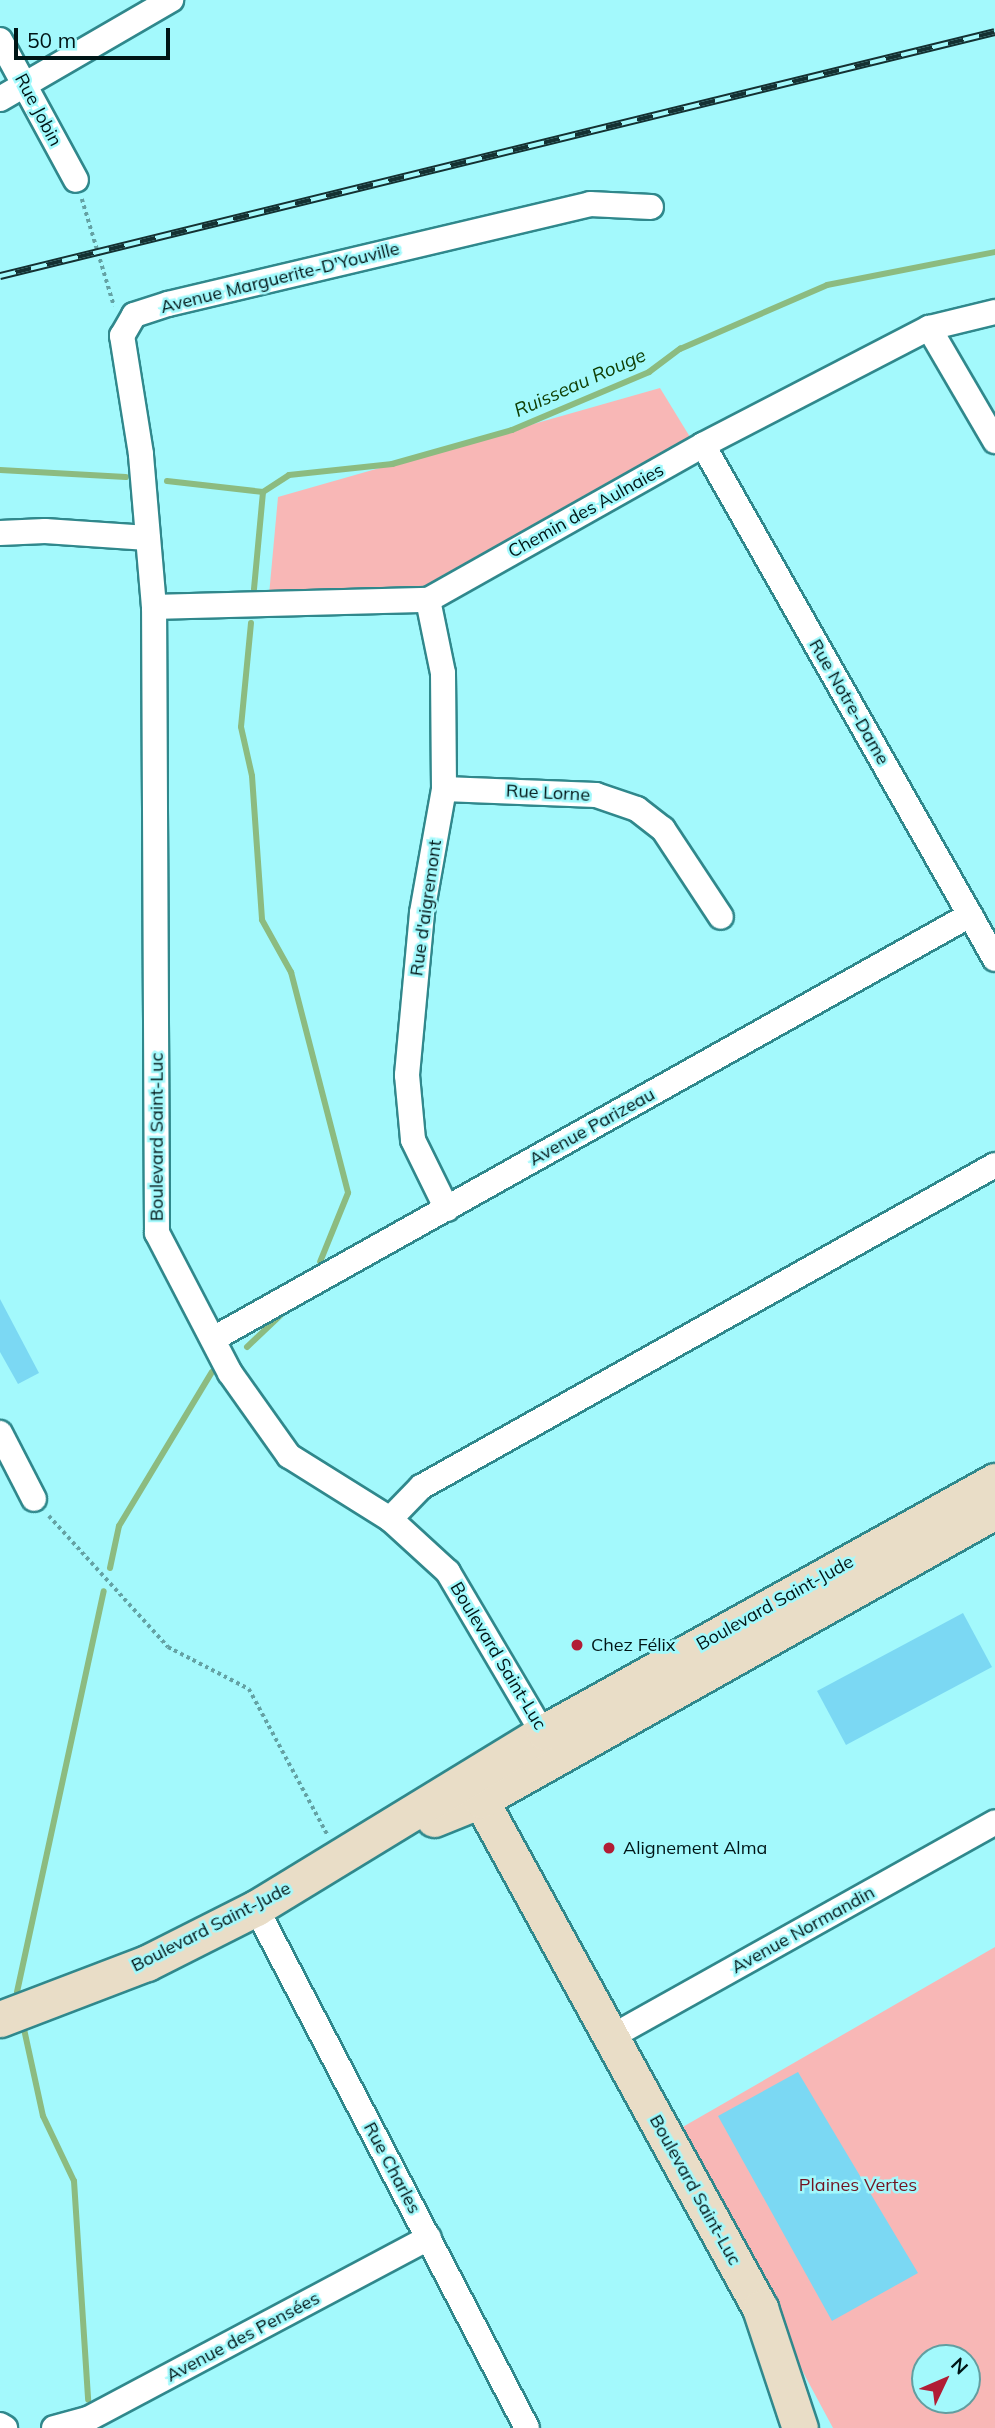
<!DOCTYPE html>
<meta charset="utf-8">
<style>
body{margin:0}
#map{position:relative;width:995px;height:2428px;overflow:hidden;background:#a3f9fc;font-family:Mulish,sans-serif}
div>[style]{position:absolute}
.green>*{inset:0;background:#f8b7b6}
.stream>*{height:6px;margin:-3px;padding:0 3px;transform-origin:3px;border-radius:3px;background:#8cbb80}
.building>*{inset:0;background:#7bd8f3}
.path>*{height:3.5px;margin-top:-1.75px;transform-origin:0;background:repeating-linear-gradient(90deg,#64a2a4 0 3.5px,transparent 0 7px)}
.roads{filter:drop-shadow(2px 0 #30888c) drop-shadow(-2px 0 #30888c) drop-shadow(0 2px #30888c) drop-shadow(0 -2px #30888c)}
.street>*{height:24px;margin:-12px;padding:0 12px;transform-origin:12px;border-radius:12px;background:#fff}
.secondary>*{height:35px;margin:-17.5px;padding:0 17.5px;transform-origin:17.5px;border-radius:17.5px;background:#e9ddc7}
.rail>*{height:8px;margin-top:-4px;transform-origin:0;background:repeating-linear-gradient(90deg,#a3f9fc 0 16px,#143132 0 32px);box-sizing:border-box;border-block:2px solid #143132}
.dots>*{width:19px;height:19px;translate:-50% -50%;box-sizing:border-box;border:4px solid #a3f9fc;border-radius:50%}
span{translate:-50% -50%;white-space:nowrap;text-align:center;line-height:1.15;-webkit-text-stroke:5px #a3f9fc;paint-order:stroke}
.street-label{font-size:18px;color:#001516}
.poi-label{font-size:18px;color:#001516}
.left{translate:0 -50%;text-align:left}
.park-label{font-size:18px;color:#721421}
.water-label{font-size:19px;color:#0e3c00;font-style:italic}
.north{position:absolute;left:911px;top:2344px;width:70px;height:70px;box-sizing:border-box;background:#a3f9fc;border:2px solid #629ea0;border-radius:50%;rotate:46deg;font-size:19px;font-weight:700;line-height:28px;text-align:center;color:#001516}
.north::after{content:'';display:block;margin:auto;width:24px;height:32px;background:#b11d35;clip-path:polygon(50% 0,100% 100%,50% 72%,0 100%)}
.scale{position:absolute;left:14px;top:28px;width:156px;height:32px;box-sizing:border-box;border:4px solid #001516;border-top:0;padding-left:9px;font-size:21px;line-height:24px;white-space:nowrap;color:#001516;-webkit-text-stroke:5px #a3f9fc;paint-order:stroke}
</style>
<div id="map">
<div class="green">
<i style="clip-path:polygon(660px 388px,690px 437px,428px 600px,268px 606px,278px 497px)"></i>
<i style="clip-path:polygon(evenodd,995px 1947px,995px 2428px,833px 2428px,674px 2132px,995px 1947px,925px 2358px,967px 2358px,967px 2400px,925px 2400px,925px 2358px)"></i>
</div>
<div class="stream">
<i style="left:0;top:470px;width:126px;rotate:3.2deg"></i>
<i style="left:167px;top:481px;width:97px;rotate:6.5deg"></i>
<i style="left:263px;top:492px;width:31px;rotate:-33deg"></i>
<i style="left:289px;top:475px;width:104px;rotate:-6.1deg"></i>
<i style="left:392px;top:464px;width:125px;rotate:-15.8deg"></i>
<i style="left:512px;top:430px;width:149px;rotate:-22.9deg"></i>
<i style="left:649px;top:372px;width:39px;rotate:-37deg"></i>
<i style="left:680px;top:349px;width:160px;rotate:-23.5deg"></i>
<i style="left:827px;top:285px;width:171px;rotate:-11.1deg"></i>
<i style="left:254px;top:589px;width:97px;rotate:-84.7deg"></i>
<i style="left:251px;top:623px;width:104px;rotate:95.5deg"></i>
<i style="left:241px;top:727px;width:50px;rotate:77.3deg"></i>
<i style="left:252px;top:776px;width:144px;rotate:86deg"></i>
<i style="left:262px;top:920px;width:60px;rotate:60.9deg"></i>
<i style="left:291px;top:972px;width:228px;rotate:75.5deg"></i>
<i style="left:348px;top:1193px;width:74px;rotate:112.1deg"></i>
<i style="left:247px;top:1347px;width:54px;rotate:-43.5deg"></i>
<i style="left:110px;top:1568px;width:43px;rotate:-77.9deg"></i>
<i style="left:119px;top:1526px;width:180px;rotate:-58.9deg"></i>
<i style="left:17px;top:1992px;width:410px;rotate:-77.8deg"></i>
<i style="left:24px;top:2029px;width:89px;rotate:77.7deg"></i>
<i style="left:43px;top:2116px;width:72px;rotate:64.5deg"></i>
<i style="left:74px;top:2181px;width:219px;rotate:86.3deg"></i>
</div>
<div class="building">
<i style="clip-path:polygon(0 1299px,39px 1373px,18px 1384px,0 1352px)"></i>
<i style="clip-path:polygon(963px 1613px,992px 1667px,846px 1745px,817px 1691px)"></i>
<i style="clip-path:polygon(798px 2072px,918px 2273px,832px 2321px,718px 2116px)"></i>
</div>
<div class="path">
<i style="left:82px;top:199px;width:112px;rotate:73.3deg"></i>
<i style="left:49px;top:1516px;width:177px;rotate:47.7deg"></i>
<i style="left:168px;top:1647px;width:91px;rotate:27.4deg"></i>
<i style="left:249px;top:1689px;width:165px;rotate:61.7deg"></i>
</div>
<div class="roads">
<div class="street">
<i style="left:0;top:40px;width:159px;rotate:61.5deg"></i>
<i style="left:0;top:99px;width:198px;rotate:-30.1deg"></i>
<i style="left:929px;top:328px;width:131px;rotate:59.7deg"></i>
<i style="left:703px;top:445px;width:591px;rotate:60.4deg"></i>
<i style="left:0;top:533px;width:45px;rotate:-2.5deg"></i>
<i style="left:45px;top:531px;width:103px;rotate:3.9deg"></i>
<i style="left:428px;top:600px;width:75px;rotate:78.4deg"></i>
<i style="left:443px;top:673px;width:116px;rotate:89.5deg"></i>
<i style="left:444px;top:789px;width:126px;rotate:100.1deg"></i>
<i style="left:422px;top:913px;width:163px;rotate:95.3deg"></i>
<i style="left:407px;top:1075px;width:65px;rotate:84.7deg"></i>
<i style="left:413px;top:1140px;width:77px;rotate:63.8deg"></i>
<i style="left:154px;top:607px;width:274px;rotate:-1.5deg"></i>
<i style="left:428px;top:600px;width:316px;rotate:-29.4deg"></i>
<i style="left:703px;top:445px;width:254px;rotate:-27.4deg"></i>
<i style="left:929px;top:328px;width:68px;rotate:-13.6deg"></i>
<i style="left:444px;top:789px;width:152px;rotate:2.3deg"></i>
<i style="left:596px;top:795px;width:43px;rotate:18.9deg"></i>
<i style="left:637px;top:809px;width:33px;rotate:38deg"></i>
<i style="left:663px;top:829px;width:105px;rotate:56.6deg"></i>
<i style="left:213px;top:1339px;width:868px;rotate:-29.25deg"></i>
<i style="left:0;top:1433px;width:74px;rotate:62.7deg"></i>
<i style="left:390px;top:1519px;width:45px;rotate:-45.9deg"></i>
<i style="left:421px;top:1487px;width:658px;rotate:-29.29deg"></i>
<i style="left:551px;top:1747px;width:203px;rotate:-120.5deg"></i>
<i style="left:448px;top:1572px;width:79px;rotate:-137.6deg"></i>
<i style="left:390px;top:1519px;width:119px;rotate:-148deg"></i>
<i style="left:289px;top:1456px;width:102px;rotate:-125.4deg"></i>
<i style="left:230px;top:1373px;width:158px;rotate:-117.5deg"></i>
<i style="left:157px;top:1233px;width:626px;rotate:-90.27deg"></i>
<i style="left:154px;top:607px;width:154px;rotate:-94.9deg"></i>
<i style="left:141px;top:454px;width:120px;rotate:-99.1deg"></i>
<i style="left:122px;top:336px;width:24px;rotate:-60deg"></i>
<i style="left:134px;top:315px;width:36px;rotate:-18deg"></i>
<i style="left:168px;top:304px;width:434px;rotate:-13.3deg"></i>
<i style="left:590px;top:204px;width:61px;rotate:2.8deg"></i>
<i style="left:256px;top:1908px;width:586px;rotate:62.47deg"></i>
<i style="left:611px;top:2037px;width:440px;rotate:-29.2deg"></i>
<i style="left:0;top:2425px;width:6px;rotate:31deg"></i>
<i style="left:54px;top:2428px;width:35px;rotate:-15deg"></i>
<i style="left:88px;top:2419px;width:386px;rotate:-28deg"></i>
</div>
<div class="secondary">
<i style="left:470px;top:1781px;width:602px;rotate:61.18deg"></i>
<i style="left:760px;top:2308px;width:126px;rotate:71.6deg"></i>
<i style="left:434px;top:1819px;width:51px;rotate:-22deg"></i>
<i style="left:481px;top:1800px;width:590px;rotate:-29.35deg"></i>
<i style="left:0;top:2019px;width:157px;rotate:-20.9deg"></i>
<i style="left:147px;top:1963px;width:122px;rotate:-26.8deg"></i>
<i style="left:256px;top:1908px;width:338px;rotate:-31.4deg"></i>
<i style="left:544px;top:1732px;width:516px;rotate:-29.1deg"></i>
</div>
</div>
<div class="rail">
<i style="left:0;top:276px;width:1024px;rotate:-13.78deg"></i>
</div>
<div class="dots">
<i style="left:577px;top:1645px;background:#b11d35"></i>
<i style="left:609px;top:1848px;background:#b11d35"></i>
</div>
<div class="street-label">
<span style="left:38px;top:110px;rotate:62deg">Rue Jobin</span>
<span style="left:280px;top:278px;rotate:-14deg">Avenue Marguerite-D'Youville</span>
<span style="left:586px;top:511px;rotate:-29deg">Chemin des Aulnaies</span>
<span style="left:849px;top:702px;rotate:60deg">Rue Notre-Dame</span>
<span style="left:548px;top:793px;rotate:3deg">Rue Lorne</span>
<span style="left:426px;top:908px;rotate:-82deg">Rue d'aigremont</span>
<span style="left:592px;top:1127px;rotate:-29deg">Avenue Parizeau</span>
<span style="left:157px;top:1137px;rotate:-90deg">Boulevard Saint-Luc</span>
<span style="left:775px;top:1603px;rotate:-29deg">Boulevard Saint-Jude</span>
<span style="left:498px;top:1656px;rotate:59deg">Boulevard Saint-Luc</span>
<span style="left:211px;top:1927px;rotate:-27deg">Boulevard Saint-Jude</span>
<span style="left:803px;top:1930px;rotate:-29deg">Avenue Normandin</span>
<span style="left:392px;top:2168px;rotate:62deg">Rue Charles</span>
<span style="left:695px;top:2190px;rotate:61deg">Boulevard Saint-Luc</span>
<span style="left:243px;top:2337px;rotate:-28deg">Avenue des Pensées</span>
</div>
<div class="poi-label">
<span class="left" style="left:591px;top:1645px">Chez Félix</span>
<span class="left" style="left:623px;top:1848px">Alignement Alma</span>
</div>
<div class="park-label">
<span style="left:858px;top:2185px">Plaines Vertes</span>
</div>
<div class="water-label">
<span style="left:580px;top:383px;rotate:-24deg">Ruisseau Rouge</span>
</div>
<div class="north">N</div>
<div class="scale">50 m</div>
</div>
